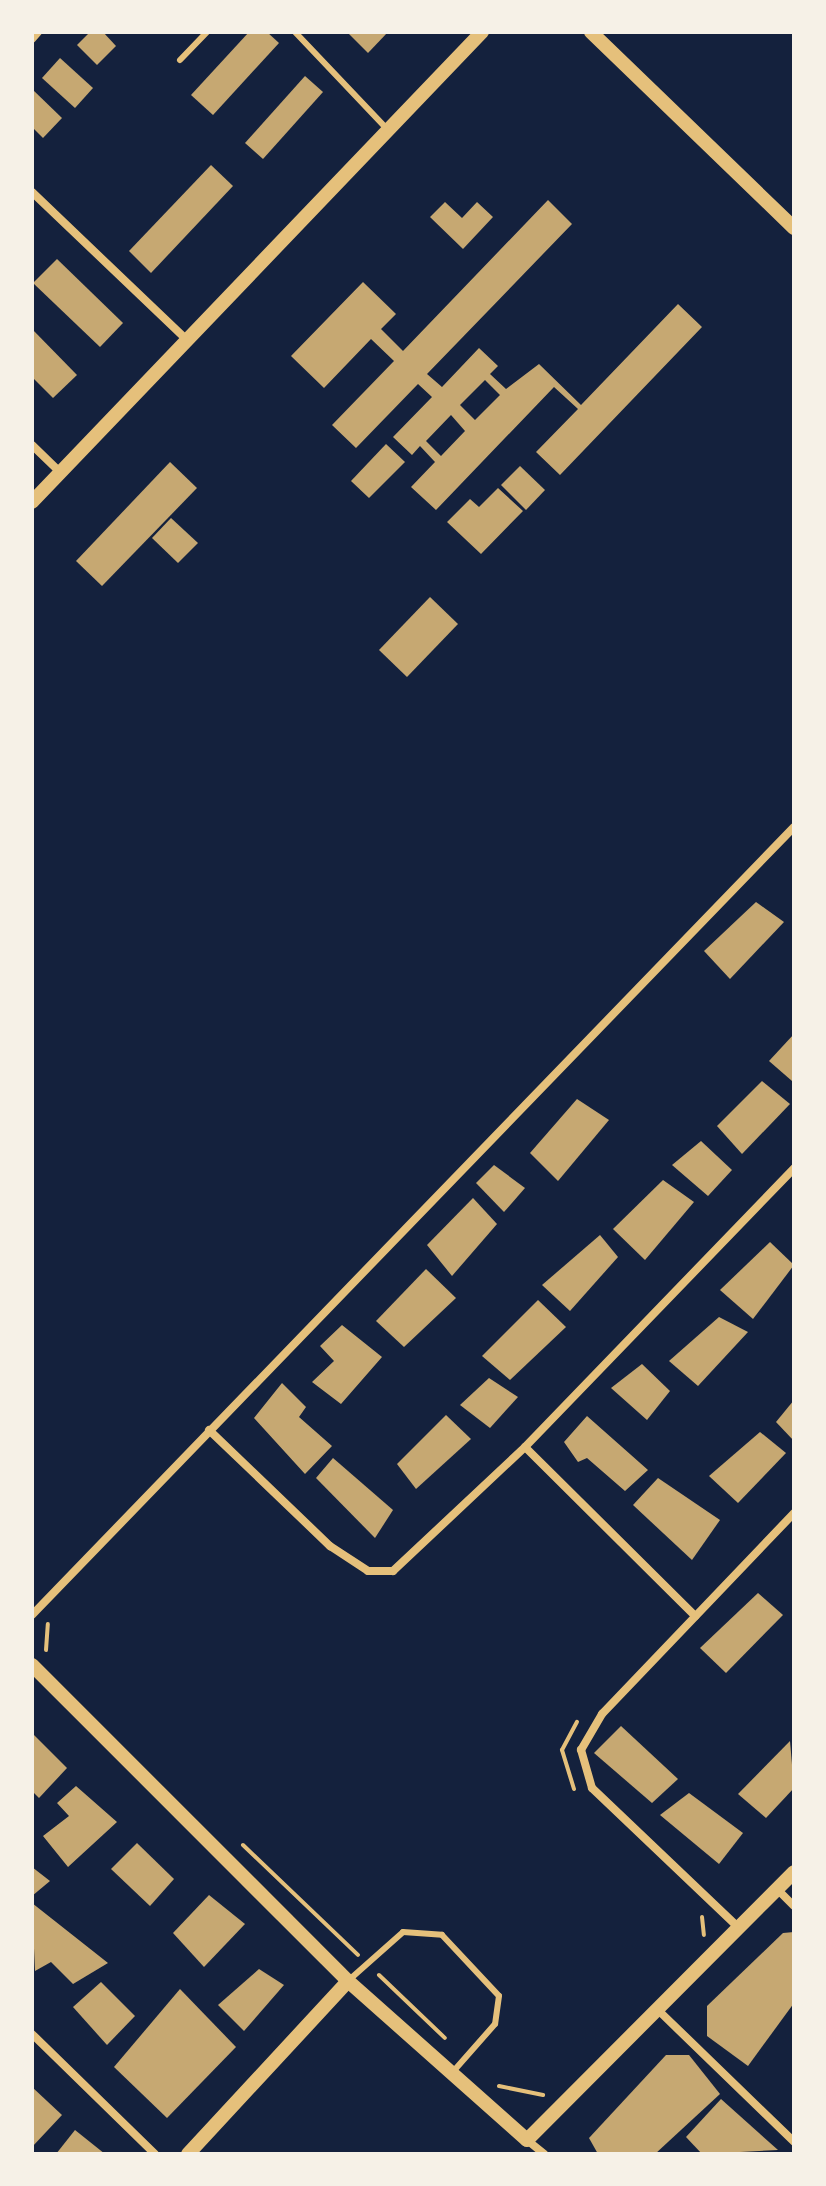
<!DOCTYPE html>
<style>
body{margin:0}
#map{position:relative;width:826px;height:2186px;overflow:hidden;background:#14213d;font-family:Karla,sans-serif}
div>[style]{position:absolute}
.building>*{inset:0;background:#c6a872}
.path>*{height:4px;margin:-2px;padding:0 2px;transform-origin:2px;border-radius:2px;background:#e5c07b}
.service>*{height:6px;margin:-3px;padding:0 3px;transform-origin:3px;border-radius:3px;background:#e5c07b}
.minor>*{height:8px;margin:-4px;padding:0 4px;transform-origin:4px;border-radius:4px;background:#e5c07b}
.tertiary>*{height:14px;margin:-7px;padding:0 7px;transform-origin:7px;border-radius:7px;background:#e5c07b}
span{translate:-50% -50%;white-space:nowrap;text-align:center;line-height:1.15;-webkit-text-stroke:6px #f6f1e7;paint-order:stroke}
.frame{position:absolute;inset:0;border:34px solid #f6f1e7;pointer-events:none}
</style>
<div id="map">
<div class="building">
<i style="clip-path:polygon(90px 32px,103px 32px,116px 46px,97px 65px,77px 45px)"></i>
<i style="clip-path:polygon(249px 32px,267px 32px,279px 43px,213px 115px,191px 95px)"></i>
<i style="clip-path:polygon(347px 32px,388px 32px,368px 53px)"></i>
<i style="clip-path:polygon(60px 58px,93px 88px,75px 108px,42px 78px)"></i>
<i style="clip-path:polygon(305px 76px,323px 92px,263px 159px,245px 143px)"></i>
<i style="clip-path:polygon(32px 89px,62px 118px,43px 138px,32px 127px)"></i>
<i style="clip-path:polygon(211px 165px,233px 186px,151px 273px,129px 251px)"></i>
<i style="clip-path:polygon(evenodd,548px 200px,572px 224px,427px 374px,442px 387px,479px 348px,498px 366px,490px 374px,506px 389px,539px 364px,581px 405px,678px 304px,702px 327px,560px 475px,536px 452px,578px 409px,554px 387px,436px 510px,411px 487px,435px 462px,420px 446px,412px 455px,393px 437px,432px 397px,418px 384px,356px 448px,332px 425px,394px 361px,371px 339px,324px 388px,291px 356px,363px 282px,396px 314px,381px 329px,403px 351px,548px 200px,485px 380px,500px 395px,475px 420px,460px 405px,485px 380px,548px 200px,451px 415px,465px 431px,441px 456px,426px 441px,451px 415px)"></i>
<i style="clip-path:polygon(445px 202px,462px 218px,477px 202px,493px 217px,463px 249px,430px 217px)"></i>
<i style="clip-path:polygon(57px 259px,123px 323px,100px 347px,33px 283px)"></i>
<i style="clip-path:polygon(32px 329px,77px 375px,53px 398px,32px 377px)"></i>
<i style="clip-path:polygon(386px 444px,405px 462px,369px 498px,351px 481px)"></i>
<i style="clip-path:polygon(170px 462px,197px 488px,102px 586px,76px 561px)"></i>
<i style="clip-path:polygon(520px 466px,545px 490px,526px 510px,501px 485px)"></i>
<i style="clip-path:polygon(498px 488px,523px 511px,481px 554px,447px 522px,470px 499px,479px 507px)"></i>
<i style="clip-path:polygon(171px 518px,198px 543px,178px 563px,152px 538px)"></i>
<i style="clip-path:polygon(430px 597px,458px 624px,407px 677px,379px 650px)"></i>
<i style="clip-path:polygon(756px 902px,784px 922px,730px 979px,704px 951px)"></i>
<i style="clip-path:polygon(794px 1034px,794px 1079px,792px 1081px,769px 1061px)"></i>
<i style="clip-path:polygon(762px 1081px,790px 1104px,742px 1154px,717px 1126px)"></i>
<i style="clip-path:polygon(577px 1099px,609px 1120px,558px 1181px,530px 1153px)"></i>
<i style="clip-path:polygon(701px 1141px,732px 1170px,708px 1196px,672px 1165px)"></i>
<i style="clip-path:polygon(494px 1165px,525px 1188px,504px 1212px,476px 1183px)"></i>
<i style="clip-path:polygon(663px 1180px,694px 1202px,645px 1260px,613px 1229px)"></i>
<i style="clip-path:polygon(473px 1198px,497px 1224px,452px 1276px,427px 1245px)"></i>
<i style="clip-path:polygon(600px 1235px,618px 1257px,570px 1311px,542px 1285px)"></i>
<i style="clip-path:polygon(770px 1242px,794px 1265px,753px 1319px,720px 1290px)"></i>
<i style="clip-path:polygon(426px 1269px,456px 1298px,404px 1347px,376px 1321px)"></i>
<i style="clip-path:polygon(538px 1300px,566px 1327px,510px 1380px,482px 1356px)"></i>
<i style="clip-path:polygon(719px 1317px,748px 1332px,698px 1386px,669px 1361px)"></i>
<i style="clip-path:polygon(342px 1325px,382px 1357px,341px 1404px,312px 1382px,334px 1361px,320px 1346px)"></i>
<i style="clip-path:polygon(642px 1364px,670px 1391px,647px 1420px,611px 1388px)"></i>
<i style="clip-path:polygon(489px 1378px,518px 1397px,490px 1428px,460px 1405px)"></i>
<i style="clip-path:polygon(282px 1383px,306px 1407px,299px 1417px,332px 1446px,305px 1474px,254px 1418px)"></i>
<i style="clip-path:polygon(794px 1400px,794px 1441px,776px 1422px)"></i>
<i style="clip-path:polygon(446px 1415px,471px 1439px,416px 1489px,397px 1464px)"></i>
<i style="clip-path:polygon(587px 1416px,648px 1470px,625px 1491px,587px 1458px,578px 1462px,564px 1442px)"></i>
<i style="clip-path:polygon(760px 1432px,786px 1453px,738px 1503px,709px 1476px)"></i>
<i style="clip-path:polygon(333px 1458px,393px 1510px,375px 1538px,316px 1478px)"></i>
<i style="clip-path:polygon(658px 1478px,720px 1520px,692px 1560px,633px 1505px)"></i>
<i style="clip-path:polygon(758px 1593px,783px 1615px,726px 1673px,700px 1648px)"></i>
<i style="clip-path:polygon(621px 1726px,678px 1779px,652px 1803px,594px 1753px)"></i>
<i style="clip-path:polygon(32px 1733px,67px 1768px,39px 1798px,32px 1791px)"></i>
<i style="clip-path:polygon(790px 1741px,794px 1788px,766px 1818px,738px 1794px)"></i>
<i style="clip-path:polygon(76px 1786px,117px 1822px,68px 1867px,43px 1836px,69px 1816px,57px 1803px)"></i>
<i style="clip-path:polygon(689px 1793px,743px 1833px,719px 1864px,660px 1815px)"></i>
<i style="clip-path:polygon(137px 1843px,174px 1879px,150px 1906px,111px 1869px)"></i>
<i style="clip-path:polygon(32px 1867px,50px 1881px,32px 1896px)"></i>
<i style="clip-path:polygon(209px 1895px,245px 1924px,204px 1967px,173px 1933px)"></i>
<i style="clip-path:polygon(32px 1903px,108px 1963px,73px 1984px,51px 1962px,35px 1971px)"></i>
<i style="clip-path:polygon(794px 1932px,794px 2003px,748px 2066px,707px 2036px,707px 2006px,783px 1933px)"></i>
<i style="clip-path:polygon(259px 1969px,284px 1985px,244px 2031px,218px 2005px)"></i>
<i style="clip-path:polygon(101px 1982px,135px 2016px,107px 2045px,73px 2007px)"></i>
<i style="clip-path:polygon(180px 1989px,236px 2047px,167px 2118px,114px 2067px)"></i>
<i style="clip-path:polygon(666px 2055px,689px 2055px,720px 2094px,655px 2154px,598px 2154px,589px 2138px)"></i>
<i style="clip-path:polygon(32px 2087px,62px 2115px,32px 2147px)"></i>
<i style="clip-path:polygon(721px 2099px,778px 2150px,702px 2154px,686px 2137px)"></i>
<i style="clip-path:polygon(75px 2130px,105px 2154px,56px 2154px)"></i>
</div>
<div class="path">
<i style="left:46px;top:1650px;width:26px;rotate:-86deg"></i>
<i style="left:574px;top:1789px;width:41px;rotate:-107.1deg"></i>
<i style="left:562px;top:1750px;width:32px;rotate:-62deg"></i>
<i style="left:243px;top:1845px;width:159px;rotate:43.7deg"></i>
<i style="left:702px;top:1917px;width:18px;rotate:84deg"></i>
<i style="left:379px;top:1975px;width:91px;rotate:43.7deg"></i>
<i style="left:499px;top:2086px;width:45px;rotate:11.6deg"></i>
</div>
<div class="service">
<i style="left:295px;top:32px;width:137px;rotate:46.5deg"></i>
<i style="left:180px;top:60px;width:39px;rotate:-46deg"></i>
<i style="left:349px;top:1980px;width:72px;rotate:-41.6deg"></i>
<i style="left:403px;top:1932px;width:39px;rotate:4deg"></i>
<i style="left:442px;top:1935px;width:83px;rotate:46.9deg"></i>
<i style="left:499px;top:1996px;width:28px;rotate:98deg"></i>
<i style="left:495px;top:2024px;width:65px;rotate:131.3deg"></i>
</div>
<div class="minor">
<i style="left:32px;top:39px;width:9px;rotate:-49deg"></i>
<i style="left:32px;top:192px;width:216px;rotate:43.7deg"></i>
<i style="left:32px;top:445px;width:39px;rotate:44deg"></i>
<i style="left:209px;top:1430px;width:168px;rotate:43.8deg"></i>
<i style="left:330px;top:1546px;width:45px;rotate:33.3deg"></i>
<i style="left:368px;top:1571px;width:25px"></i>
<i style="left:393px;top:1571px;width:181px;rotate:-43.2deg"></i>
<i style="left:525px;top:1447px;width:388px;rotate:-46deg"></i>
<i style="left:525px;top:1447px;width:240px;rotate:44.8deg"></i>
<i style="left:32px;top:1615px;width:1096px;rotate:-45.96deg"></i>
<i style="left:777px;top:1889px;width:24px;rotate:45deg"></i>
<i style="left:739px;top:1928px;width:203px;rotate:-136.4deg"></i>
<i style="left:592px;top:1788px;width:40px;rotate:-106deg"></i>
<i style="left:581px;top:1750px;width:42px;rotate:-59.7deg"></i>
<i style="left:602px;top:1714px;width:278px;rotate:-46.3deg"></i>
<i style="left:658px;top:2010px;width:190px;rotate:44.1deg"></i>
<i style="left:32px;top:2034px;width:172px;rotate:44.3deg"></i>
<i style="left:527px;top:2140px;width:22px;rotate:39deg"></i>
</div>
<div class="tertiary">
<i style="left:591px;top:32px;width:282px;rotate:44deg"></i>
<i style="left:32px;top:502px;width:651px;rotate:-46.25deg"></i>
<i style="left:32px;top:1665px;width:447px;rotate:45deg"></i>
<i style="left:348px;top:1981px;width:239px;rotate:41.6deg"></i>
<i style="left:527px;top:2140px;width:378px;rotate:-45.1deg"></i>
<i style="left:188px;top:2154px;width:236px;rotate:-47.2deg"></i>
</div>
<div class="frame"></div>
</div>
